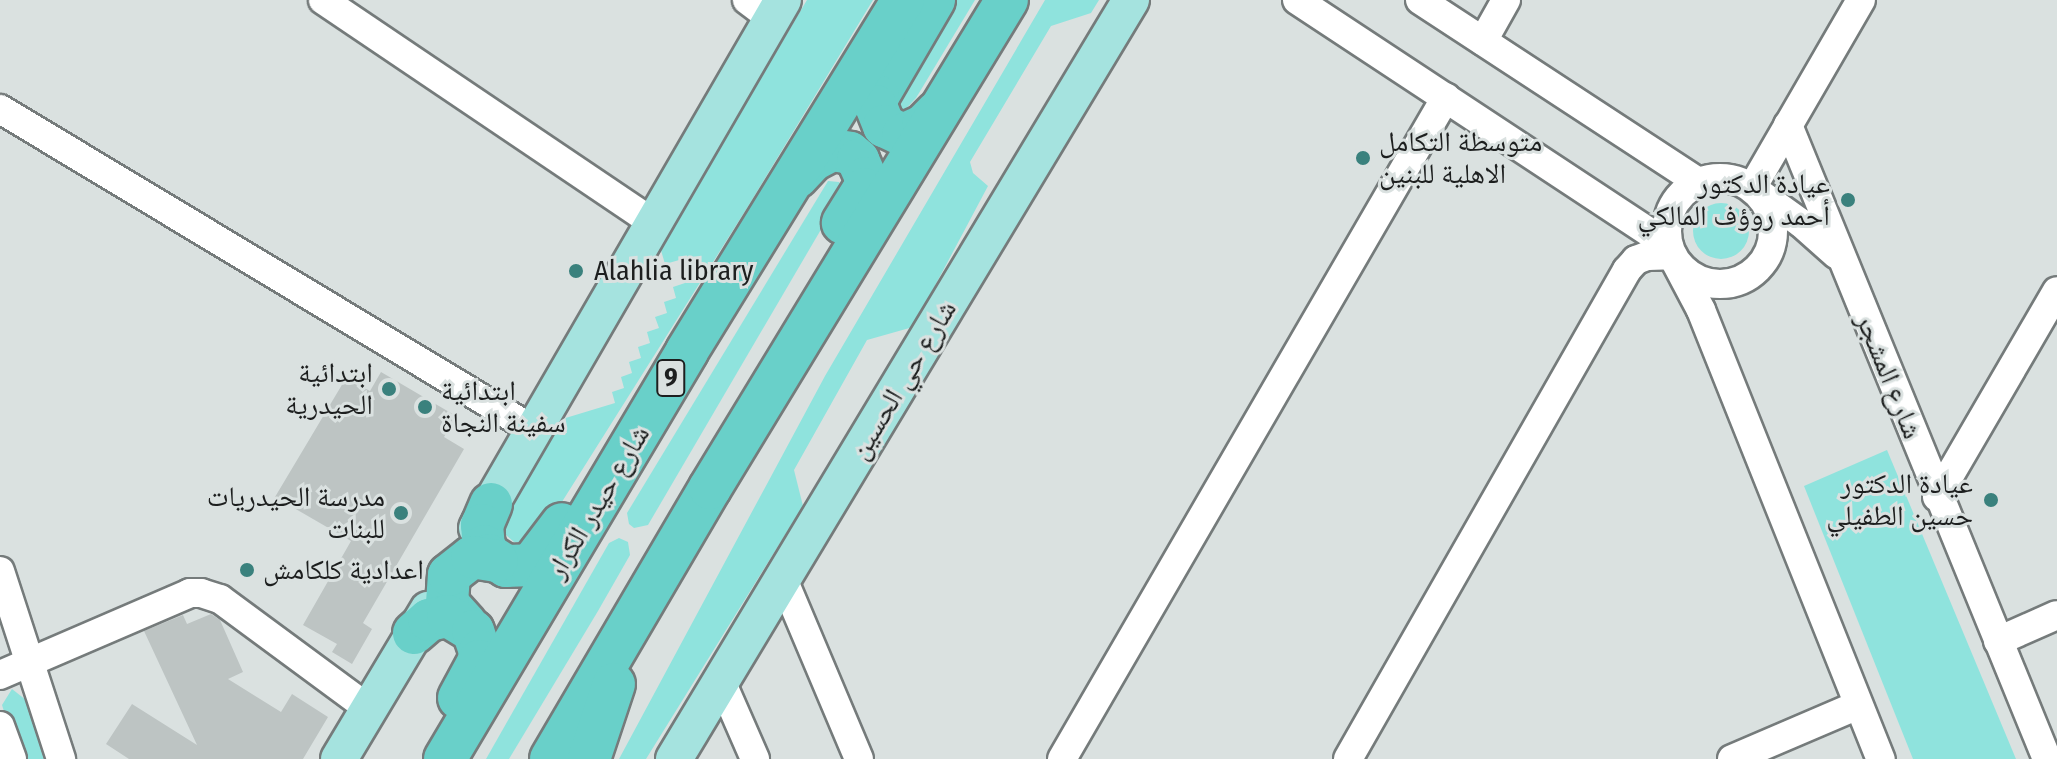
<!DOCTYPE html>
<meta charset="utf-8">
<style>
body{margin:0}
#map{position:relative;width:2057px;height:759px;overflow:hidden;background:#dae1e0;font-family:"Fira Sans Condensed","Noto Naskh Arabic",sans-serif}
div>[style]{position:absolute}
.green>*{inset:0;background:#8fe3dd}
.round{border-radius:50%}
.building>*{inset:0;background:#bdc4c3}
.roads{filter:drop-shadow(2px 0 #757b7b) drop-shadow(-2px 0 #757b7b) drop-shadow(0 2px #757b7b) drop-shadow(0 -2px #757b7b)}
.minor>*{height:28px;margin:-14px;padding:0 14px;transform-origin:14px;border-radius:14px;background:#fff}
.minor>.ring{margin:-14px;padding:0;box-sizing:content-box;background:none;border:28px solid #fff;border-radius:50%}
.major>*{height:36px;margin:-18px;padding:0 18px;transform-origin:18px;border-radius:18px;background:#a5e3df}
.highway>*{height:42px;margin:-21px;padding:0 21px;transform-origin:21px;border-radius:21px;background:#69d0c9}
.dots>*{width:22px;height:22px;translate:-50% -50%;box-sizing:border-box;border:4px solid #dae1e0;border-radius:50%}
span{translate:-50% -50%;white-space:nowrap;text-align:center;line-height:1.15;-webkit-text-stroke:6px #dae1e0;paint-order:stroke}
.shield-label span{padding:2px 6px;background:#dae1e0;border:2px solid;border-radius:6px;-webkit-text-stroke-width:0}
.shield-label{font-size:26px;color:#1d1f1f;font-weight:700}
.poi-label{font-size:28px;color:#1d1f1f}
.left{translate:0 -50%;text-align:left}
.right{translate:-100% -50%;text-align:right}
.street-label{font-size:28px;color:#1d1f1f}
</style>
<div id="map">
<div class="green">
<i style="clip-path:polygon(807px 0,873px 0,747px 208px,543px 532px,526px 544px,514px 542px,506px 535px,503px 518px,559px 420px,615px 403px,612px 392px,624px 388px,621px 377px,632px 373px,629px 362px,641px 358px,638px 347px,650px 343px,647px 332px,659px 328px,655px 317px,667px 313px,664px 302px,676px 298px,673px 287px,685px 283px,682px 272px,694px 268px,690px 257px,665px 264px,660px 247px)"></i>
<i style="clip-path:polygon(942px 0,975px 0,916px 98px,901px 114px,891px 89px)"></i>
<i style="clip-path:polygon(1045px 0,1099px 0,1091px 13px,1051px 26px,970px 162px,973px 173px,988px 186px,913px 327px,867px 340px,794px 470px,803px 506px,646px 759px,619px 759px,825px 376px)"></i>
<i style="clip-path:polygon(828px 181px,839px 182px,843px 189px,833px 209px,648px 525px,634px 528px,629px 524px,627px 513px)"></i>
<i class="round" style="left:1693px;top:203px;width:56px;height:56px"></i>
<i style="clip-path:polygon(1887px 450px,2016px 759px,1913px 759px,1804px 486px)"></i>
<i style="clip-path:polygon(619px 538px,628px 542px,630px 555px,598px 611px,509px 759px,486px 759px,609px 543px)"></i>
<i style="clip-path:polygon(12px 689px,26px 700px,44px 759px,19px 759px,2px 705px)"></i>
</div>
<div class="building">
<i style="clip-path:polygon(381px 372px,456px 416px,444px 437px,464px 449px,363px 623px,372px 629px,352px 664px,332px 652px,337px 644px,303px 625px,351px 541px,275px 497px,346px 378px,370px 391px)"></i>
<i style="clip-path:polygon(211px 614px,220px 620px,243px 672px,228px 679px,281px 712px,292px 694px,328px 717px,303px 759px,129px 759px,106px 744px,132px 704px,197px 745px,144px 631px,183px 615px,187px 624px)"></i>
</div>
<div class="roads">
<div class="minor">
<i style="left:323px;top:0;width:402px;rotate:34deg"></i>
<i style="left:747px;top:0;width:31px;rotate:37deg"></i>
<i style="left:1297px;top:0;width:445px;rotate:33.4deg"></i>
<i style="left:1420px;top:0;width:332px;rotate:33.2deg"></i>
<i style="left:1483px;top:41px;width:47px;rotate:-60.7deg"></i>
<i style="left:0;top:109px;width:621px;rotate:31.03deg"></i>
<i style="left:1788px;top:125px;width:685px;rotate:67.78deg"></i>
<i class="ring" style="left:1667px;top:178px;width:78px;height:78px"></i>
<i style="left:1752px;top:188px;width:217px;rotate:-59.9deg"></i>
<i style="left:1762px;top:195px;width:48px;rotate:35.7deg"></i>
<i style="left:1801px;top:223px;width:47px;rotate:41.5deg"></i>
<i style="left:1675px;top:261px;width:55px;rotate:62deg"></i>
<i style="left:1701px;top:310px;width:484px;rotate:68.2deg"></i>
<i style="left:1937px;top:497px;width:238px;rotate:-59.8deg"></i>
<i style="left:0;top:571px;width:198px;rotate:72deg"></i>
<i style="left:783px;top:579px;width:195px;rotate:67.1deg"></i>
<i style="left:1998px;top:641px;width:64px;rotate:-23.8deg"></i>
<i style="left:0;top:675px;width:207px;rotate:-23.3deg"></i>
<i style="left:190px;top:593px;width:11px"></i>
<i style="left:201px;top:593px;width:20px;rotate:18deg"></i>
<i style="left:220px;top:599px;width:184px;rotate:36.4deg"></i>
<i style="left:721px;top:681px;width:85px;rotate:66.4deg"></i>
<i style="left:0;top:726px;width:35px;rotate:70deg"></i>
<i style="left:1062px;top:759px;width:765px;rotate:-59.88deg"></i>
<i style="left:1348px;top:759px;width:563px;rotate:-60.29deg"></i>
<i style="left:1627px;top:270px;width:13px;rotate:-48deg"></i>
<i style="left:1636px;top:260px;width:12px;rotate:-20deg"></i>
<i style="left:1647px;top:256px;width:25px;rotate:-2deg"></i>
<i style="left:1732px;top:759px;width:137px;rotate:-23.2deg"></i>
</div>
<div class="major">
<i style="left:477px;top:528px;width:610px;rotate:-59.91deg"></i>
<i style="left:339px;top:759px;width:174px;rotate:-59.1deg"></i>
<i style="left:674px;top:759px;width:886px;rotate:-58.95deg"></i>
</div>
<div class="highway">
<i style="left:934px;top:0;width:111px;rotate:120.3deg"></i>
<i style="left:878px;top:96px;width:10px;rotate:101deg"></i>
<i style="left:876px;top:106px;width:22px;rotate:68deg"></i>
<i style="left:884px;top:126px;width:21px;rotate:25deg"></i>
<i style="left:903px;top:135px;width:22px;rotate:-24deg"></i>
<i style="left:923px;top:126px;width:20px;rotate:-45deg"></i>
<i style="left:797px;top:177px;width:23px;rotate:-47deg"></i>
<i style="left:813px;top:160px;width:21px;rotate:-28deg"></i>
<i style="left:832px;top:150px;width:18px;rotate:9deg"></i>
<i style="left:850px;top:153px;width:11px;rotate:41deg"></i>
<i style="left:858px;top:160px;width:20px;rotate:66deg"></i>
<i style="left:866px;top:178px;width:11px;rotate:100deg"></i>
<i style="left:864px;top:189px;width:40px;rotate:122deg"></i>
<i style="left:491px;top:504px;width:23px;rotate:113deg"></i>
<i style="left:482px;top:525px;width:21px;rotate:85deg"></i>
<i style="left:484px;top:546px;width:10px;rotate:61deg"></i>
<i style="left:489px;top:555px;width:20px;rotate:33deg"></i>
<i style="left:506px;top:566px;width:25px;rotate:-2deg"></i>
<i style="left:531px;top:565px;width:51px;rotate:-52.9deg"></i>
<i style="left:466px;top:624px;width:28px;rotate:-132deg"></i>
<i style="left:447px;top:603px;width:28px;rotate:-86deg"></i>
<i style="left:449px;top:575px;width:29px;rotate:-38deg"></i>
<i style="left:472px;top:557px;width:25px;rotate:9deg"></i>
<i style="left:414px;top:633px;width:20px;rotate:-41deg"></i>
<i style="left:429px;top:620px;width:19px;rotate:-12deg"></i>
<i style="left:448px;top:616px;width:29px;rotate:31deg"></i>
<i style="left:473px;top:631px;width:21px;rotate:71deg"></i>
<i style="left:480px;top:651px;width:10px;rotate:96deg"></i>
<i style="left:479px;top:661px;width:42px;rotate:118.4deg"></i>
<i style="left:445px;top:759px;width:474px;rotate:-59.3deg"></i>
<i style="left:687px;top:351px;width:412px;rotate:-58.4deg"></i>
<i style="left:551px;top:759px;width:314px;rotate:-59.6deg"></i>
<i style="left:710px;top:488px;width:571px;rotate:-58.68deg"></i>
<i style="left:589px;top:759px;width:79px;rotate:-71.6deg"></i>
</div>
</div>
<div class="dots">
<i style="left:1363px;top:158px;background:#3a817d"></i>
<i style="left:1848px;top:200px;background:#3a817d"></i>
<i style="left:576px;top:271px;background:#3a817d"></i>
<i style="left:389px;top:389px;background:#3a817d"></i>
<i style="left:425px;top:407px;background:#3a817d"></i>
<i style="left:1991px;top:500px;background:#3a817d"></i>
<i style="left:401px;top:513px;background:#3a817d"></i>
<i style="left:247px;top:570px;background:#3a817d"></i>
</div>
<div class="shield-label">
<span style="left:671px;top:378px">9</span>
</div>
<div class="poi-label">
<span class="left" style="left:1379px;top:158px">متوسطة التكامل<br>الاهلية للبنين</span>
<span class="right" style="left:1830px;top:200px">عيادة الدكتور<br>أحمد روؤف المالكي</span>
<span class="left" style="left:594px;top:271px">Alahlia library</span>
<span class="right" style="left:373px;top:389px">ابتدائية<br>الحيدرية</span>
<span class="left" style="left:441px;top:407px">ابتدائية<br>سفينة النجاة</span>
<span class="right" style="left:1973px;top:500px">عيادة الدكتور<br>حسين الطفيلي</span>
<span class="right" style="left:385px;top:513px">مدرسة الحيدريات<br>للبنات</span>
<span class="left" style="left:263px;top:570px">اعدادية كلكامش</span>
</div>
<div class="street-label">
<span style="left:1889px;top:376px;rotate:68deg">شارع المشجر</span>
<span style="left:903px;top:380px;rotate:-59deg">شارع حي الحسين</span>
<span style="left:598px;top:502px;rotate:-59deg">شارع حيدر الكرار</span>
</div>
</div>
